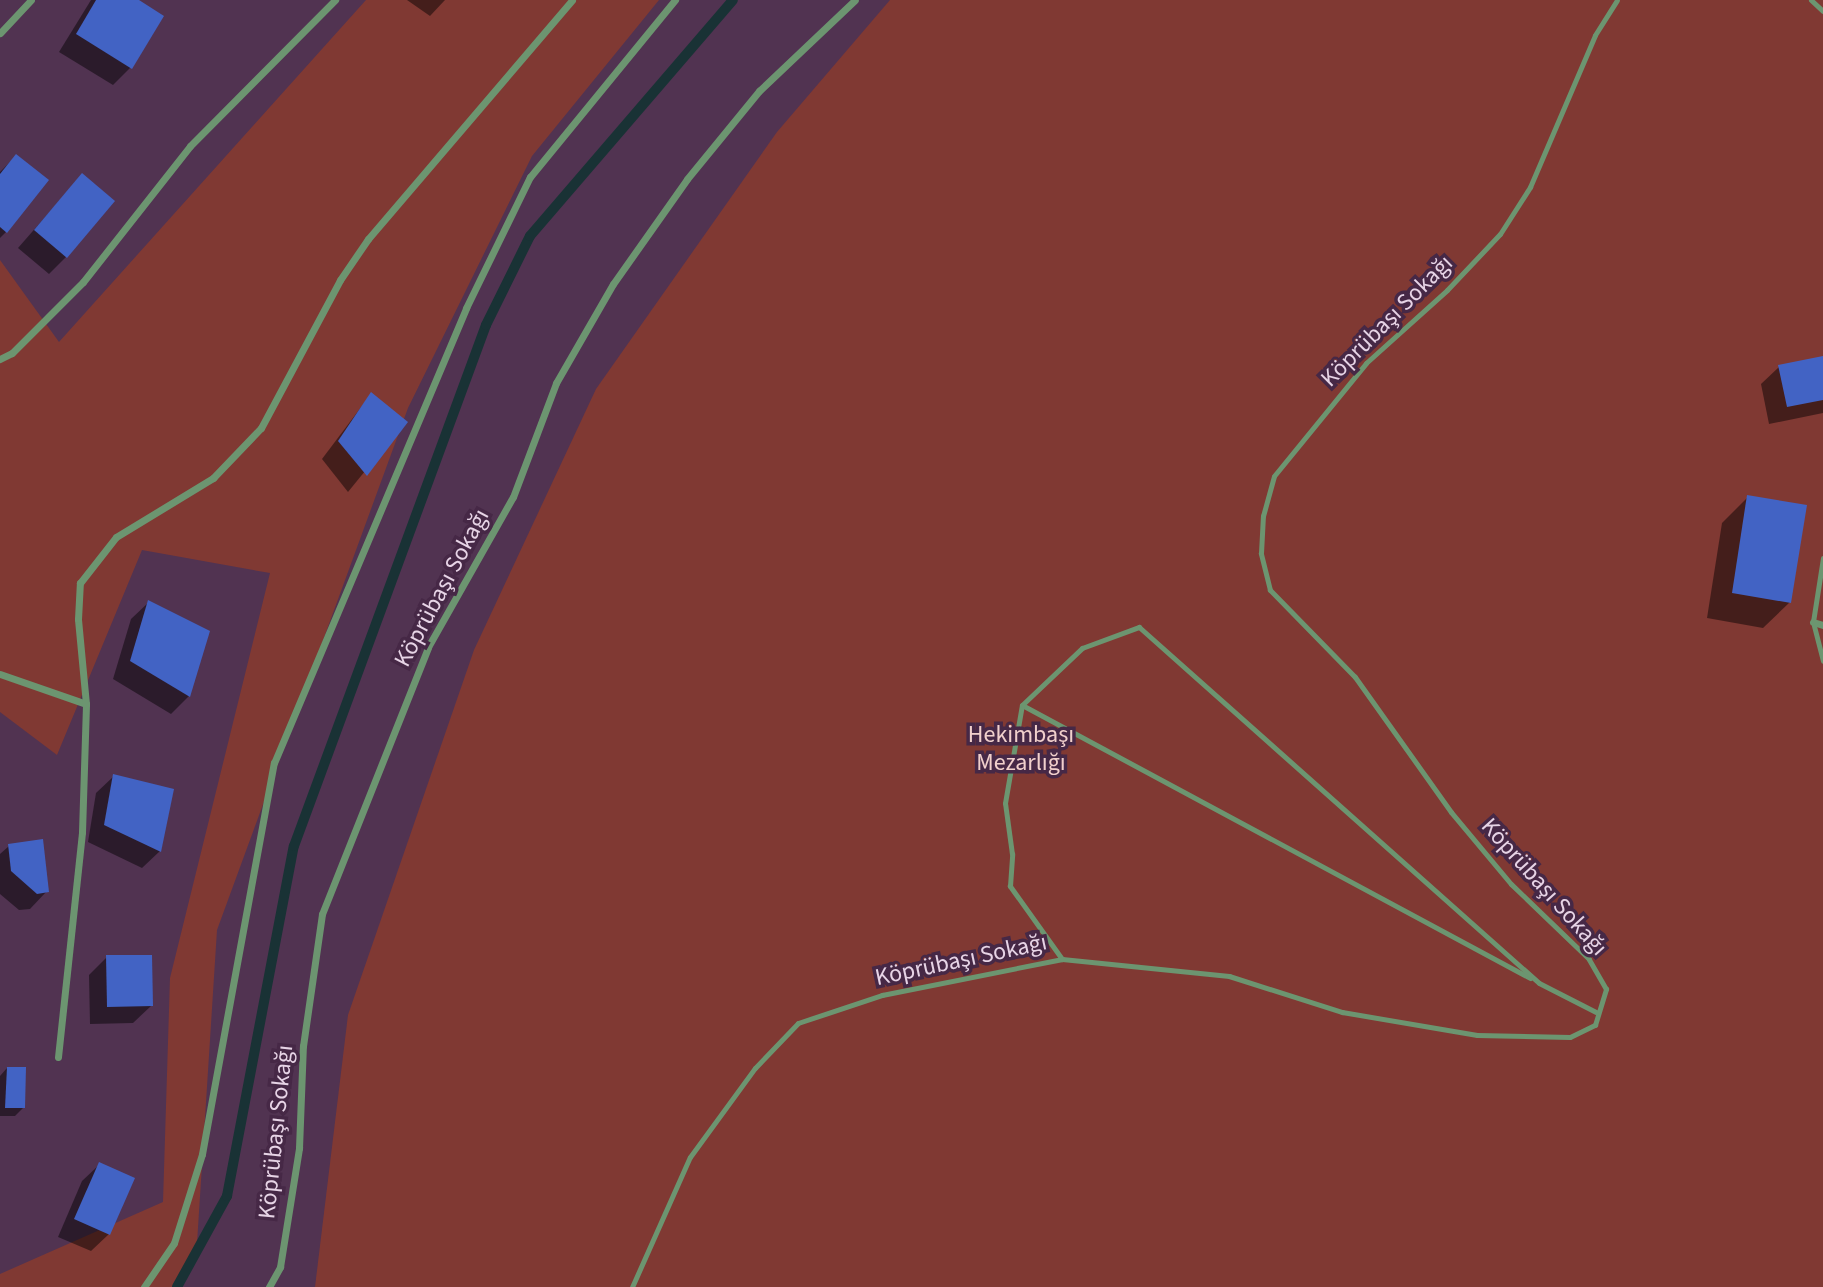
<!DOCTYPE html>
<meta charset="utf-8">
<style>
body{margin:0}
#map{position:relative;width:1823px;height:1287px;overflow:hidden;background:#513351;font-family:"Source Sans 3",sans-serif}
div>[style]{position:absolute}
.green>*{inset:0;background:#803933}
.shadow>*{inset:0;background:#0007}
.stream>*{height:10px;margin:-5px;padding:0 5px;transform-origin:5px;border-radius:5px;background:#193235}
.building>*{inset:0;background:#4263c4}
.lane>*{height:5px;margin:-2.5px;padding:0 2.5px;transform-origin:2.5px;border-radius:2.5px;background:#6c9570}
.street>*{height:7px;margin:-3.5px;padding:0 3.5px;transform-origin:3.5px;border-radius:3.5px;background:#6c9570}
span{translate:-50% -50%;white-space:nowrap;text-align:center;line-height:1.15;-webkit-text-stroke:7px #462846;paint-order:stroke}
.street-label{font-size:24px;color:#e7d4e6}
.park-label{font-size:24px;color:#f1d0cc}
</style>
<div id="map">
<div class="green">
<i style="clip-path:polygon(366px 0,659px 0,532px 156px,408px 408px,217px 930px,196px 1259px,176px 1287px,0 1287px,0 1274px,163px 1202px,170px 978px,270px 573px,142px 550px,57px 755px,0 712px,0 260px,59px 342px)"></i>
<i style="clip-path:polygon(890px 0,1823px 0,1823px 1287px,315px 1287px,348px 1015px,474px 650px,596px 389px,777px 132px)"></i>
</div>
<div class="shadow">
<i style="clip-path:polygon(91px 0,136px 0,130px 68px,113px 85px,59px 52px)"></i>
<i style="clip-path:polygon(407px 0,445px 0,430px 16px)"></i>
<i style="clip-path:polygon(16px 156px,6px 232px,0 238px,0 172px)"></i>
<i style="clip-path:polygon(82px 175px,66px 257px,49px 274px,18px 248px)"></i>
<i style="clip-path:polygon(1823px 358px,1823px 413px,1769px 424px,1761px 384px,1779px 367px)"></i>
<i style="clip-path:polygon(371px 394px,405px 422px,348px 492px,322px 459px)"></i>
<i style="clip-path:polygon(1748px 497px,1790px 602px,1763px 628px,1707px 618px,1722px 523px)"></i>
<i style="clip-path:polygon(149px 602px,208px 632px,189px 696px,171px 714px,113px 679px,131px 619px)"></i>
<i style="clip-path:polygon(114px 776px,160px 851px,142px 868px,88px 842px,96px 793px)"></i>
<i style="clip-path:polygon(9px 846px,47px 891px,30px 909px,19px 910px,0 894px,0 854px)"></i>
<i style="clip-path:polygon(107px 957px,151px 1006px,133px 1023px,90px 1024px,89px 975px)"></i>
<i style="clip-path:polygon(7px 1068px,23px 1108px,15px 1116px,0 1116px,0 1076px)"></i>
<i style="clip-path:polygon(100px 1164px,109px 1234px,91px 1251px,58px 1237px,82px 1181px)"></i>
</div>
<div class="stream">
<i style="left:177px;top:1287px;width:104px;rotate:-61.2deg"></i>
<i style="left:227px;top:1196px;width:356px;rotate:-79.2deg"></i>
<i style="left:294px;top:846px;width:555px;rotate:-69.77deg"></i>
<i style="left:486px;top:325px;width:99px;rotate:-63.7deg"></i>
<i style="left:530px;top:236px;width:311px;rotate:-49.3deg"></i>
</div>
<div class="building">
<i style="clip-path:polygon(96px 0,139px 0,164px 16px,132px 69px,76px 34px)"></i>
<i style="clip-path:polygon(16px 154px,49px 180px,7px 233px,0 227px,0 174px)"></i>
<i style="clip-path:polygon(82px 173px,115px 201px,67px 258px,34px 230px)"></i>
<i style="clip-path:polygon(1823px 356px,1823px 400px,1787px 407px,1778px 365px)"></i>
<i style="clip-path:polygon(371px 392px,408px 422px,367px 476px,338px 441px)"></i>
<i style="clip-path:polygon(1747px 495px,1807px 505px,1791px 603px,1732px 593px)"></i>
<i style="clip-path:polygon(148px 600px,210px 631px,190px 697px,130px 661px)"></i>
<i style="clip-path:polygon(113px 774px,174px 789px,161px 852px,104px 825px)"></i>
<i style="clip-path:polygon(43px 839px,49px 892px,37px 894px,11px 871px,8px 844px)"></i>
<i style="clip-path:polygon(106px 955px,152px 955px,153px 1006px,107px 1007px)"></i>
<i style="clip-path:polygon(7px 1067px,26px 1067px,25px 1108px,5px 1108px)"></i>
<i style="clip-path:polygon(99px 1162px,135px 1178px,110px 1235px,74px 1219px)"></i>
</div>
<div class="lane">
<i style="left:1811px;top:0;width:16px;rotate:43deg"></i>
<i style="left:1823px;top:558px;width:65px;rotate:98.9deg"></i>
<i style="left:1813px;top:622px;width:40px;rotate:75.6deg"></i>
<i style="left:1022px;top:705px;width:577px;rotate:28.25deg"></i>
<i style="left:1062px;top:959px;width:90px;rotate:-125.5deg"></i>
<i style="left:1010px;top:886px;width:32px;rotate:-86deg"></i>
<i style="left:1012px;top:854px;width:51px;rotate:-97.8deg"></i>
<i style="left:1005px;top:803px;width:99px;rotate:-80.2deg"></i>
<i style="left:1022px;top:705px;width:83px;rotate:-43.5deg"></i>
<i style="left:1082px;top:648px;width:61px;rotate:-20.2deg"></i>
<i style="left:1139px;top:627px;width:535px;rotate:41.67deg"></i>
<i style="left:1539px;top:983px;width:66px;rotate:27deg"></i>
<i style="left:632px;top:1287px;width:142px;rotate:-66deg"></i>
<i style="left:690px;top:1157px;width:110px;rotate:-53.9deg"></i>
<i style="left:755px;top:1068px;width:62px;rotate:-46.3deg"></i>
<i style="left:798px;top:1023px;width:89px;rotate:-18.4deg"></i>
<i style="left:882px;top:995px;width:184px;rotate:-11.3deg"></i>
<i style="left:1062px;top:959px;width:168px;rotate:5.8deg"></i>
<i style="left:1229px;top:976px;width:119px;rotate:17.7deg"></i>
<i style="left:1342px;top:1012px;width:137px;rotate:9.7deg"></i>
<i style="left:1477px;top:1035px;width:93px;rotate:1.2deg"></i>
<i style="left:1570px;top:1037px;width:28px;rotate:-26deg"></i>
<i style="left:1595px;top:1025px;width:38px;rotate:-73deg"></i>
<i style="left:1606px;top:989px;width:34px;rotate:-120deg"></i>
<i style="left:1589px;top:959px;width:108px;rotate:-136.1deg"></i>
<i style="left:1511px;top:884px;width:94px;rotate:-129.8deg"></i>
<i style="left:1451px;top:812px;width:166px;rotate:-125.4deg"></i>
<i style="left:1355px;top:677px;width:122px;rotate:-134.3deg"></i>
<i style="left:1270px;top:590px;width:38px;rotate:-104deg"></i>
<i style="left:1261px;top:553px;width:37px;rotate:-87deg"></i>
<i style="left:1263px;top:516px;width:41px;rotate:-74.6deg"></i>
<i style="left:1274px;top:476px;width:146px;rotate:-50.8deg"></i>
<i style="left:1366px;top:363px;width:109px;rotate:-42deg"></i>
<i style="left:1447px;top:290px;width:77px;rotate:-46.6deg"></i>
<i style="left:1500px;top:234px;width:56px;rotate:-57.4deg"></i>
<i style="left:1530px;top:187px;width:165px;rotate:-66.8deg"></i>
<i style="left:1595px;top:35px;width:41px;rotate:-57.8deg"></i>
</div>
<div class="street">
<i style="left:0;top:33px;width:45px;rotate:-46.8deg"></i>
<i style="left:0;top:359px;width:13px;rotate:-27deg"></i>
<i style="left:12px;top:353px;width:100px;rotate:-45deg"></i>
<i style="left:83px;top:282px;width:173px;rotate:-51.8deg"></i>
<i style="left:190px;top:146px;width:206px;rotate:-45.2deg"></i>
<i style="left:1813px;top:622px;width:10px;rotate:17deg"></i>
<i style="left:0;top:674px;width:91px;rotate:19.2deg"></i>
<i style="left:58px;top:1057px;width:226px;rotate:-83.9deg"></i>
<i style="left:82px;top:832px;width:128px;rotate:-88.2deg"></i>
<i style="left:86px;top:704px;width:85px;rotate:-95.4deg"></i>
<i style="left:78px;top:619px;width:36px;rotate:-87deg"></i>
<i style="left:80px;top:583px;width:58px;rotate:-52deg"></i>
<i style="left:116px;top:537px;width:114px;rotate:-31.3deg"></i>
<i style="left:213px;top:478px;width:69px;rotate:-46.2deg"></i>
<i style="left:261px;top:428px;width:168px;rotate:-61.9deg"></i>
<i style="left:340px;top:280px;width:50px;rotate:-55.7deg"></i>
<i style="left:368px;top:239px;width:314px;rotate:-49.5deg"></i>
<i style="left:144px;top:1287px;width:53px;rotate:-55.7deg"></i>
<i style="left:174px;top:1243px;width:93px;rotate:-72.5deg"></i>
<i style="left:202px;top:1154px;width:398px;rotate:-79.6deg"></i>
<i style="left:274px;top:763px;width:494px;rotate:-67.1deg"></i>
<i style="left:466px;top:308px;width:146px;rotate:-64deg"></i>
<i style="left:530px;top:177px;width:229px;rotate:-50.7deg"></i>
<i style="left:269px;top:1287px;width:23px;rotate:-61deg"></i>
<i style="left:280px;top:1267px;width:121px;rotate:-80.9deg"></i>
<i style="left:299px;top:1148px;width:102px;rotate:-87.8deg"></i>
<i style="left:303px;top:1046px;width:133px;rotate:-81.8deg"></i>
<i style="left:322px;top:914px;width:287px;rotate:-68.3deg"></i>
<i style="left:428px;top:647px;width:172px;rotate:-60.5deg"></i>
<i style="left:513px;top:497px;width:122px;rotate:-69.3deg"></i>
<i style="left:556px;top:383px;width:114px;rotate:-60.1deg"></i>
<i style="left:613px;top:284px;width:128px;rotate:-54.8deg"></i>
<i style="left:687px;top:179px;width:114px;rotate:-50.7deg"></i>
<i style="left:759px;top:91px;width:132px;rotate:-43.5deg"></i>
</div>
<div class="street-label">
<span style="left:1387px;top:321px;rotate:-45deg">Köprübaşı Sokağı</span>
<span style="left:442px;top:588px;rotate:-62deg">Köprübaşı Sokağı</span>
<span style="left:1544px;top:887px;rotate:48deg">Köprübaşı Sokağı</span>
<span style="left:961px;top:960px;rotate:-12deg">Köprübaşı Sokağı</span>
<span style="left:276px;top:1132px;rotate:-84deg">Köprübaşı Sokağı</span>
</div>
<div class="park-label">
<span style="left:1021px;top:749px">Hekimbaşı<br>Mezarlığı</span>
</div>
</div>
